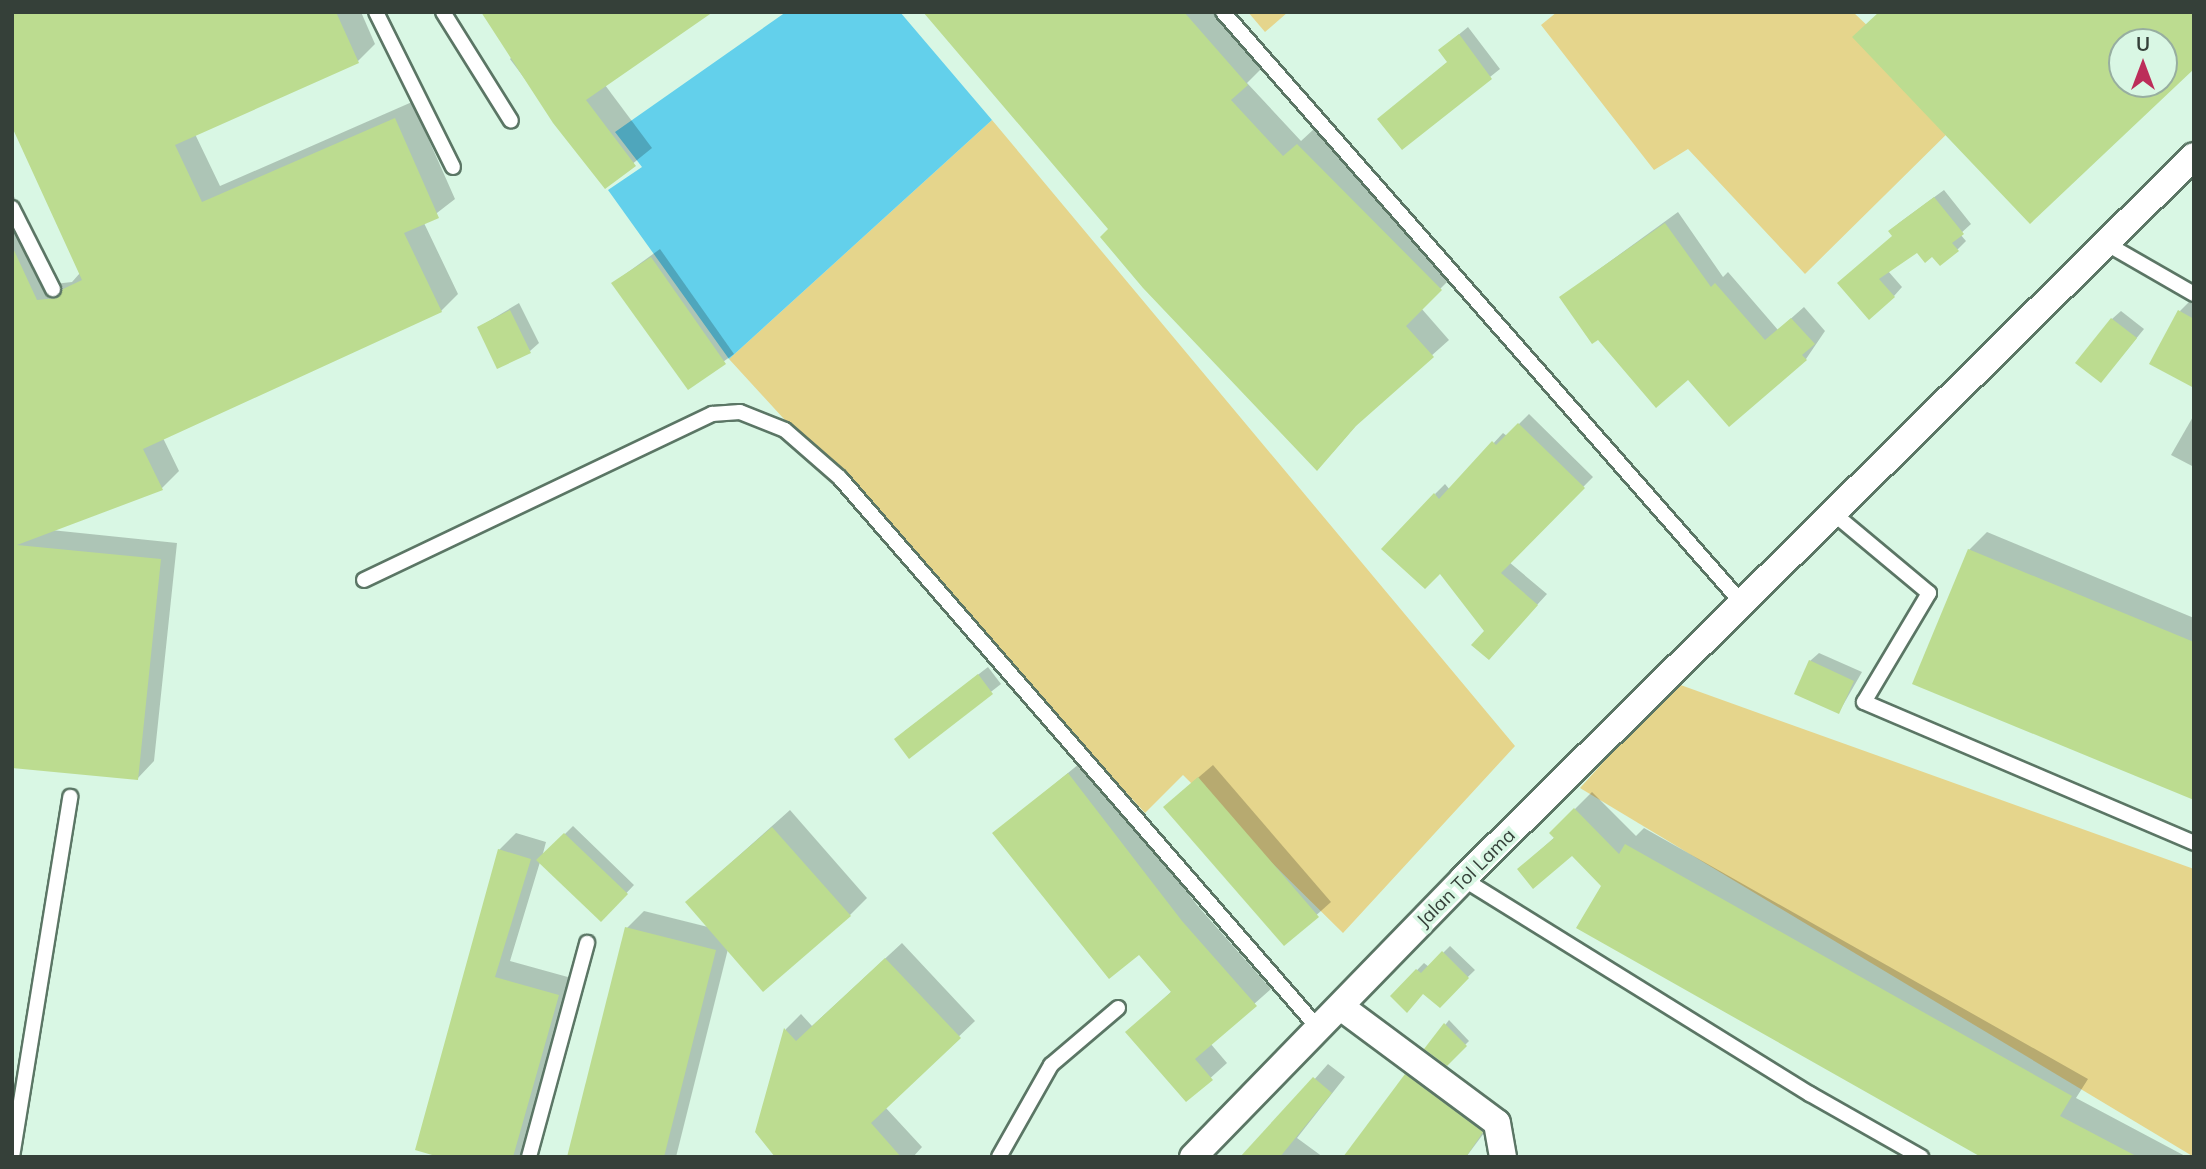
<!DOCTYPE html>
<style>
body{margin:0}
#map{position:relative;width:2206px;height:1169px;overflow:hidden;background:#d9f7e4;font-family:Mulish,sans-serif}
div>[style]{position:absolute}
.green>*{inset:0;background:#e5d58c}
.water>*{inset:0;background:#63d0eb}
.shadow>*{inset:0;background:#0003}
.building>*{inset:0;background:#bcdc90}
.roads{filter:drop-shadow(2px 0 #5b7665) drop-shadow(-2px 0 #5b7665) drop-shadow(0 2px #5b7665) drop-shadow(0 -2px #5b7665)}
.service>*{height:14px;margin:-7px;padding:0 7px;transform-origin:7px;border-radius:7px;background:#fff}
.minor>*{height:26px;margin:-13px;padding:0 13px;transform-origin:13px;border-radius:13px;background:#fff}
span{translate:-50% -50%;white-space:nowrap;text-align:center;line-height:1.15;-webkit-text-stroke:7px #d9f7e4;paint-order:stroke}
.street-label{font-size:19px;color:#354039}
.frame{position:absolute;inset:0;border:14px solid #354039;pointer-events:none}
.north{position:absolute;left:2108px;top:28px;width:70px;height:70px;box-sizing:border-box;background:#d9f7e4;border:2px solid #97aea0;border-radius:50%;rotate:0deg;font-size:19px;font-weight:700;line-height:28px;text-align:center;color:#354039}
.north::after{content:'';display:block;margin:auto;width:24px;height:32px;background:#bc2d59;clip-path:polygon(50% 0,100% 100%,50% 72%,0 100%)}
</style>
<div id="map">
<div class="green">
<i style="clip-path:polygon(1248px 12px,1288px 12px,1265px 32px)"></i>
<i style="clip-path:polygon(1557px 12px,1853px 12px,1964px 117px,1805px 274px,1688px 149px,1654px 170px,1541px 25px)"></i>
<i style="clip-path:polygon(992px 120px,1515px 746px,1343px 933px,1183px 775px,1145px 813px,729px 359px)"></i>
<i style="clip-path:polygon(1675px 683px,2194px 869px,2194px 1157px,1580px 788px)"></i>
</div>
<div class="water">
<i style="clip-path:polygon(786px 12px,900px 12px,992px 120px,729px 359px,608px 190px,642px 167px,615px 132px)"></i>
</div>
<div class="shadow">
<i style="clip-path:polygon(12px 12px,361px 12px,375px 44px,358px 61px,195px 134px,220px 186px,412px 102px,455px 199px,424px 223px,458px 294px,441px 311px,163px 438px,179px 471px,162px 488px,51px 530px,177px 543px,154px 761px,137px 779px,13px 766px,12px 779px,12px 192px,54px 284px,72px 282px,80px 273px)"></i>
<i style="clip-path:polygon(925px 12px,1215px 12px,1263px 67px,1247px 83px,1301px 141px,1314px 129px,1457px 272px,1421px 308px,1449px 340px,1364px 416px,1333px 452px,1110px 229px)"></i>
<i style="clip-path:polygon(1468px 27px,1500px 69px,1402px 147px,1379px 119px,1449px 61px,1440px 50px)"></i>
<i style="clip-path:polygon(527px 42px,605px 85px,652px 148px,605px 186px,510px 59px)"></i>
<i style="clip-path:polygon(1944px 190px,1971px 224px,1960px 234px,1966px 241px,1958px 249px,1941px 264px,1933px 255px,1917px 251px,1888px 271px,1902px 287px,1894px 296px,1839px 283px,1894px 236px,1890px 231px,1899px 223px)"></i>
<i style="clip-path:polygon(1678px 212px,1723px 277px,1728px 272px,1778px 330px,1804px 307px,1825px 331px,1806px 359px,1688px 378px,1561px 297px)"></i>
<i style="clip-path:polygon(660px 249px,734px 354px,688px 387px,613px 283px)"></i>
<i style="clip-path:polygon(2194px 297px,2194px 386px,2180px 311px)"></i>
<i style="clip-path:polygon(519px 303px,539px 343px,530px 351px,479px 327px)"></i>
<i style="clip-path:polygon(2121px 311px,2144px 329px,2109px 372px,2112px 319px)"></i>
<i style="clip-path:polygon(1529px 414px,1593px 477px,1509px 562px,1547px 594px,1498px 648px,1486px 631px,1435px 494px,1445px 484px,1450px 490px,1503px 433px,1507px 436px)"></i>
<i style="clip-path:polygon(2194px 415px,2194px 467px,2171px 455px)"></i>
<i style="clip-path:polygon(1987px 532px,2194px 618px,2194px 798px,1969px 550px)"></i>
<i style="clip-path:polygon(1819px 653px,1862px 672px,1839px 712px,1810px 661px)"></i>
<i style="clip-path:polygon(988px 667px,1001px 684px,909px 756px,905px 731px)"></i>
<i style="clip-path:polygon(1085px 759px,1197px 905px,1271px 989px,1210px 1043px,1227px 1063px,1186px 1100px,1128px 1032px,1172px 991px,1139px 953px,995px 833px)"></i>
<i style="clip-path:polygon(1213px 765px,1331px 902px,1284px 944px,1179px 794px)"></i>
<i style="clip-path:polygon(1592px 792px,1636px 836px,1644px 828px,2088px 1079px,2076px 1098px,2187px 1157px,1985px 1157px,1603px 885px,1572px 854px,1519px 869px,1555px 837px,1551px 833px)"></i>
<i style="clip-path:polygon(790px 810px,867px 898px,850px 915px,728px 949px,676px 1157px,569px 1157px,627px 928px,644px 911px,708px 927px,687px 902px)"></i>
<i style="clip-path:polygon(573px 826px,634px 885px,601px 920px,540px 862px,510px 961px,575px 979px,524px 1157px,445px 1157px,499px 850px,516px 833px,546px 842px,542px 857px)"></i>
<i style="clip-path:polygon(902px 943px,975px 1021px,885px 1107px,922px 1147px,913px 1157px,777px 1157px,757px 1132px,786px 1029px,801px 1014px,812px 1026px)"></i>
<i style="clip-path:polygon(1450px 946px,1475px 970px,1439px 1005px,1423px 993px,1392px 996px,1424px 963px,1429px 967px)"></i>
<i style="clip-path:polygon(1449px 1020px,1469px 1041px,1446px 1064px,1427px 1049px)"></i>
<i style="clip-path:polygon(1421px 1061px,1496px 1117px,1466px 1157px,1346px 1157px)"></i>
<i style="clip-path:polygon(1328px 1064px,1345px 1077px,1297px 1138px,1323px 1157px,1246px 1157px)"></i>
</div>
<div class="building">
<i style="clip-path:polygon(12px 12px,336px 12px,359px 63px,175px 145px,202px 202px,395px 118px,439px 218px,404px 233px,442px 312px,143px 449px,163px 490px,17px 545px,161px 559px,138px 780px,12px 768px,12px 246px,37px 300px,57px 298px,63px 289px,82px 280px,12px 127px)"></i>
<i style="clip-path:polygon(481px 12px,713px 12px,586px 100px,636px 166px,605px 189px,553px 123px)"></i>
<i style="clip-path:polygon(923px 12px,1184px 12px,1248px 85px,1231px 100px,1283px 156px,1297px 144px,1442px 290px,1406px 326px,1434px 357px,1356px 426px,1317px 471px,1143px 288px,1100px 237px,1108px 229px)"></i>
<i style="clip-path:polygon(evenodd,1879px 12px,2194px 12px,2194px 69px,2030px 224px,1852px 37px,1879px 12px,2122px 42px,2164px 42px,2164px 84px,2122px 84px,2122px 42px)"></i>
<i style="clip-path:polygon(1459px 34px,1492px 79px,1402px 150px,1377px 119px,1447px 62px,1438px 50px)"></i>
<i style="clip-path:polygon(1934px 197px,1964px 234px,1952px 243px,1959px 251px,1940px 266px,1932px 257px,1925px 263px,1917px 253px,1879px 279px,1895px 297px,1869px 320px,1837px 283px,1892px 236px,1888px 231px)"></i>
<i style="clip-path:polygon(1665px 223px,1711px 287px,1715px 283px,1765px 340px,1791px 318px,1815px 344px,1802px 355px,1807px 360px,1729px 427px,1688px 380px,1656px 408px,1598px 340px,1592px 344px,1559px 297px)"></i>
<i style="clip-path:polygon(651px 257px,726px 364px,688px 390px,611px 283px)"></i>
<i style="clip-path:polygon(510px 310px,531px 353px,497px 369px,477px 327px)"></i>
<i style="clip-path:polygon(2178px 310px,2194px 319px,2194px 388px,2149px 364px)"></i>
<i style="clip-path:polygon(2111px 318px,2137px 338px,2101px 383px,2075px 363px)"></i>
<i style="clip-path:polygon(1518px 423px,1585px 488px,1501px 573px,1538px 605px,1489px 660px,1471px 645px,1484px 631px,1440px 574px,1425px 589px,1381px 549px,1434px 493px,1439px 499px,1492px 441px,1496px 445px)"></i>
<i style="clip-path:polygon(1968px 549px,2194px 642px,2194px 800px,1912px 684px)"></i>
<i style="clip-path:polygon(1809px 660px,1854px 681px,1839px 714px,1794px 694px)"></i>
<i style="clip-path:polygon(978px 674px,993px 694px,909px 759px,894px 739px)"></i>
<i style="clip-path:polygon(1068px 773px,1182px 921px,1257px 1006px,1195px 1059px,1213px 1080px,1186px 1102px,1125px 1032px,1171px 992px,1139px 955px,1109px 979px,992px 833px)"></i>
<i style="clip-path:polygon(1198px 777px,1319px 917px,1284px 946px,1163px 807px)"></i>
<i style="clip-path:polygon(1574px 808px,1619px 854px,1625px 844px,2072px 1096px,2060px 1116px,2138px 1157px,1981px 1157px,1576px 928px,1601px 886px,1572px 856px,1533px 889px,1517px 869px,1554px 838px,1549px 833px)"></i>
<i style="clip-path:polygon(772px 827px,851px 916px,763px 992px,685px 902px)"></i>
<i style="clip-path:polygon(564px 833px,628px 894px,601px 922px,536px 860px)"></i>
<i style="clip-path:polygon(498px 849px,531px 859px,495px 977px,559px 995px,513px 1157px,439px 1157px,415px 1150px)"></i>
<i style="clip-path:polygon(625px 927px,716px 950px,664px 1157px,567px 1157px)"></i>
<i style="clip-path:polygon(1442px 951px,1469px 978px,1440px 1008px,1423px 994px,1407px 1013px,1390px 996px,1416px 969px,1421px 973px)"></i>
<i style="clip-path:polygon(885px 958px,961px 1038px,871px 1123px,901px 1157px,775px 1157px,755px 1132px,784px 1028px,796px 1041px)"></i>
<i style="clip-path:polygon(1444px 1023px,1467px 1046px,1447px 1066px,1424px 1049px)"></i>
<i style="clip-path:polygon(1405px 1074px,1483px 1132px,1466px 1157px,1343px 1157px)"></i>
<i style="clip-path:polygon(1313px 1077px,1332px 1093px,1280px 1157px,1240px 1157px)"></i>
</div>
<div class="roads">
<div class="service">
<i style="left:376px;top:12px;width:173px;rotate:63.6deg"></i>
<i style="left:443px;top:12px;width:128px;rotate:58deg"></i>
<i style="left:1223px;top:12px;width:787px;rotate:48.71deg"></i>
<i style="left:12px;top:208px;width:91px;rotate:63.2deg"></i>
<i style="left:2107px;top:244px;width:100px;rotate:29.9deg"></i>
<i style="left:1833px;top:513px;width:125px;rotate:39.8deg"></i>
<i style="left:1929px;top:593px;width:127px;rotate:120.8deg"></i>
<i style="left:1864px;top:702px;width:359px;rotate:23.1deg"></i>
<i style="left:364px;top:580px;width:386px;rotate:-25.5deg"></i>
<i style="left:712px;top:414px;width:28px;rotate:-4deg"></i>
<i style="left:740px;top:412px;width:48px;rotate:21.8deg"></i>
<i style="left:785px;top:430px;width:73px;rotate:41.1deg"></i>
<i style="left:840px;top:478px;width:730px;rotate:49deg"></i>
<i style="left:1463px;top:879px;width:408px;rotate:31.8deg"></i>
<i style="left:1810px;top:1094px;width:128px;rotate:29.6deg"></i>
<i style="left:12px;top:1157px;width:365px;rotate:-80.8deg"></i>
<i style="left:529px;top:1157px;width:222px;rotate:-74.8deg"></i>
<i style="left:999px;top:1157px;width:106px;rotate:-60.5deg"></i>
<i style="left:1051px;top:1065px;width:88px;rotate:-40.4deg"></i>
</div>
<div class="minor">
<i style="left:1341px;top:1007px;width:194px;rotate:36.6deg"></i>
<i style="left:1497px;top:1123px;width:35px;rotate:80deg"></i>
<i style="left:1193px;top:1157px;width:388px;rotate:-45.8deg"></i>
<i style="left:1463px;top:879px;width:1028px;rotate:-44.68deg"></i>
</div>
</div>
<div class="street-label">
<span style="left:1466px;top:878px;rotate:-45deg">Jalan Tol Lama</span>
</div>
<div class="frame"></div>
<div class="north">U</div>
</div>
